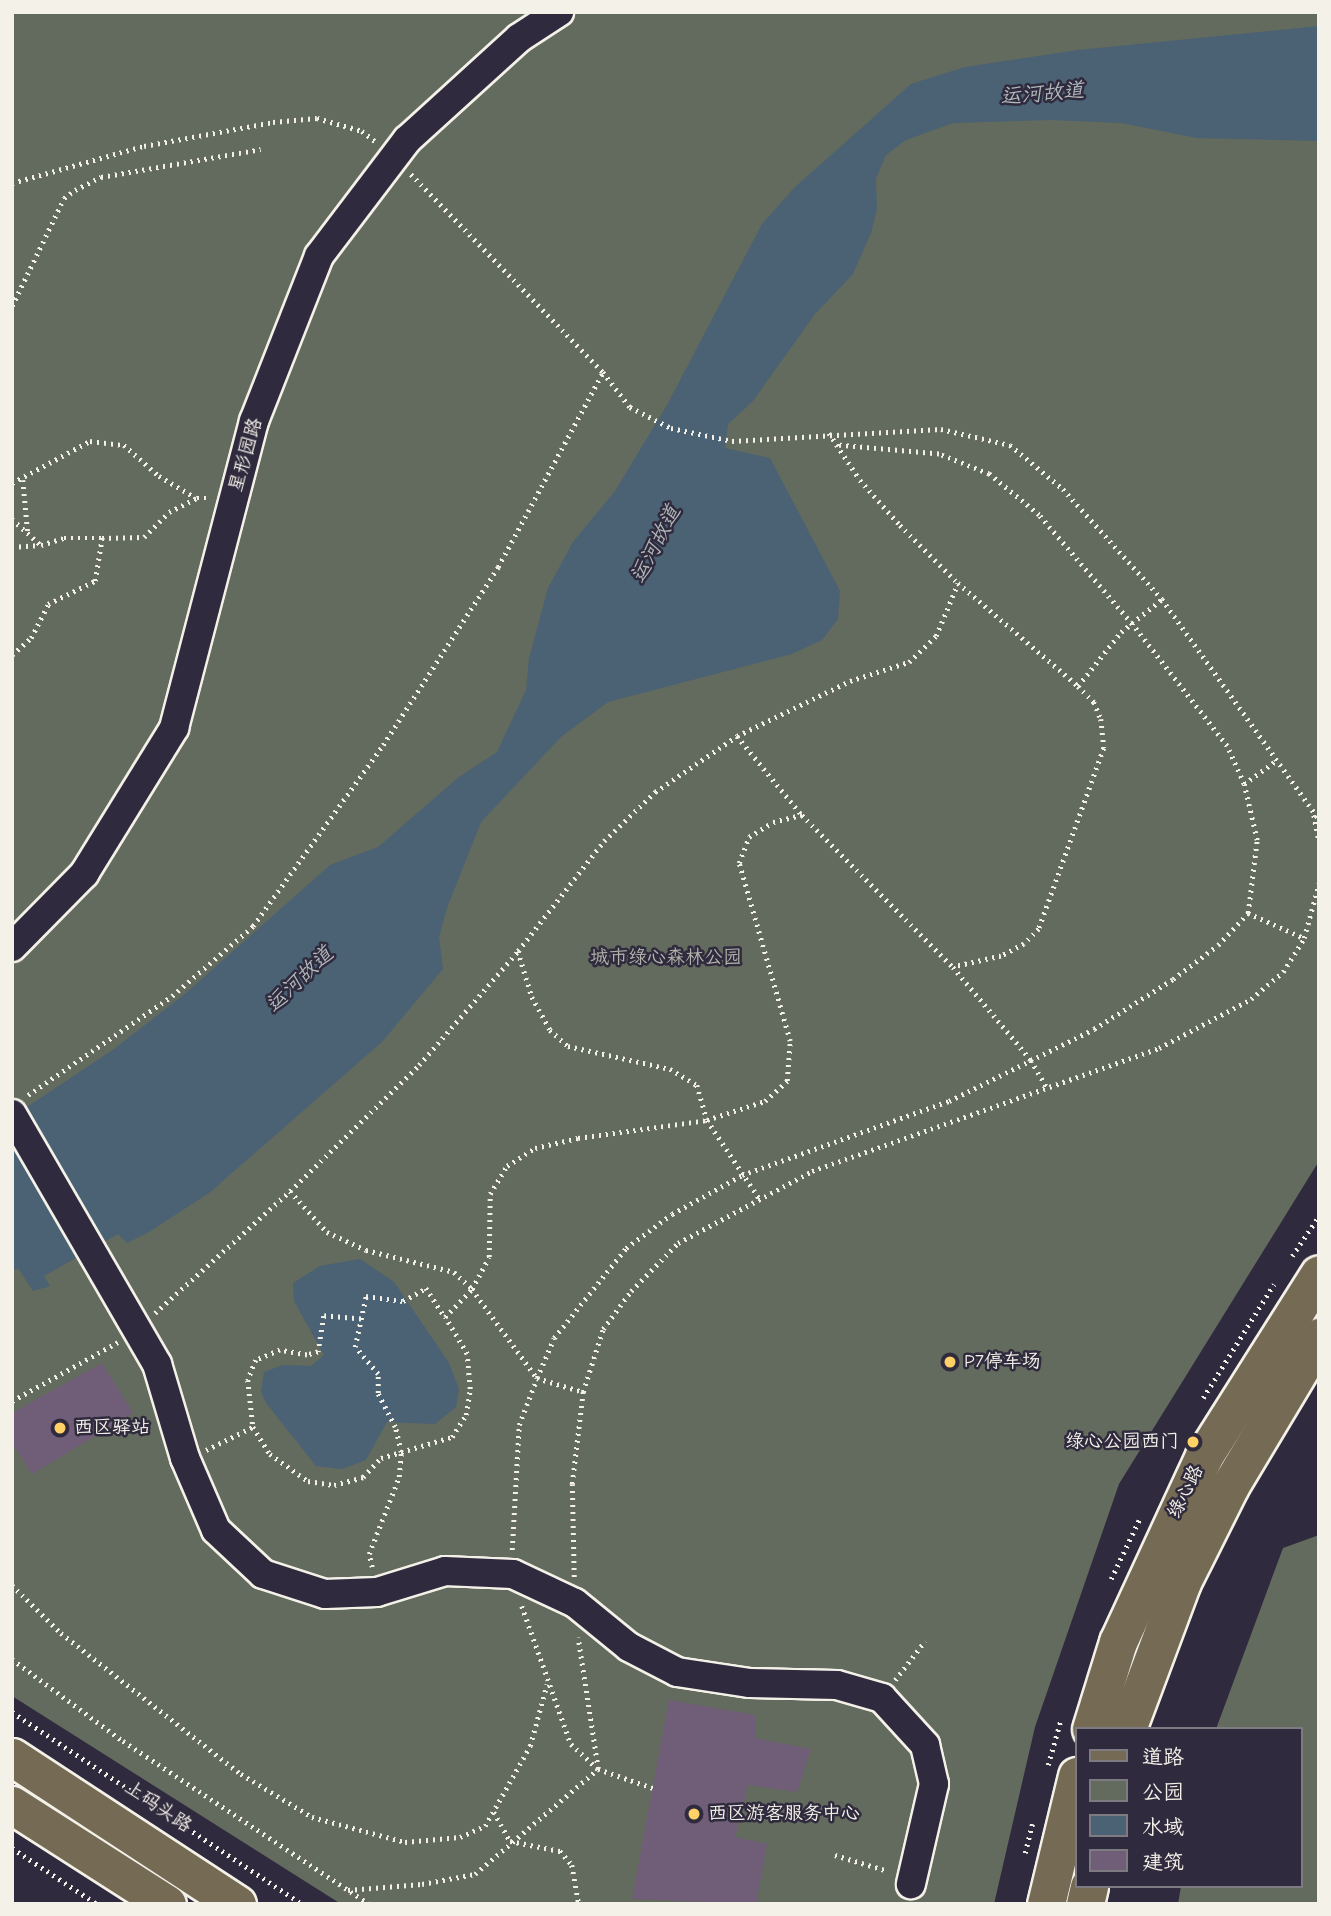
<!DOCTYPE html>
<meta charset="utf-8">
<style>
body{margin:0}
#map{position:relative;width:1331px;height:1916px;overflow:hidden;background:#2f2a3d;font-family:"Comic Neue","LXGW WenKai TC",sans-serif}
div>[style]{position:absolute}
.green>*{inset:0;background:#636a5e}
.water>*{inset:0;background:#4a6274}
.building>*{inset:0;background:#705e78}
.path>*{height:4.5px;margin-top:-2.25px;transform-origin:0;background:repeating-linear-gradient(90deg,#f4f1e8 0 2px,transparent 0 7px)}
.roads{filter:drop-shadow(2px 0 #f4f1e8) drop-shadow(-2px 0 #f4f1e8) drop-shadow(0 2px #f4f1e8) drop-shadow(0 -2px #f4f1e8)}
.minor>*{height:28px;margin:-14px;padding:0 14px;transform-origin:14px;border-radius:14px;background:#2f2a3d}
.major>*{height:37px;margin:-18.5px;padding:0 18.5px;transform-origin:18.5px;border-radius:18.5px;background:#756b55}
.dots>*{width:19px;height:19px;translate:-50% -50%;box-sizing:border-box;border:4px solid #2f2a3d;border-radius:50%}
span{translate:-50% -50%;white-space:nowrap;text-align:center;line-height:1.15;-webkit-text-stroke:5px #2f2a3d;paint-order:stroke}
.street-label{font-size:19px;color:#f4f1e8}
.park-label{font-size:19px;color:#b3b4aa}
.poi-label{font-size:19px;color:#f4f1e8}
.left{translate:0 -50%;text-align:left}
.right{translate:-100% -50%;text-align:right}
.water-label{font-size:21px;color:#b0b8ba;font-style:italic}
.frame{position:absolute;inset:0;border:14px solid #f4f1e8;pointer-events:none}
.legend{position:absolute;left:1075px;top:1727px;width:228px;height:161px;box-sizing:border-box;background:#2f2a3d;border:2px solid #7e7a81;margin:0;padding:9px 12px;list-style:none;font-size:21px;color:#f4f1e8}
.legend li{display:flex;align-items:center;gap:14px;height:35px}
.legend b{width:35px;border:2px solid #7e7a81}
</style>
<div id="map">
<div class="green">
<i style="clip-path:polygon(12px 12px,1319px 12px,1319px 1161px,1119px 1484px,1035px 1727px,994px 1904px,341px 1904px,12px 1696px)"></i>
<i style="clip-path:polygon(1319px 1535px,1319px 1904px,1178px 1904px,1181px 1886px,1301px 1886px,1301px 1729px,1216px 1729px,1283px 1548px)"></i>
</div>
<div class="water">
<i style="clip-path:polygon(1319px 26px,1319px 141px,1197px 138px,1121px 123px,1052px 120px,953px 123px,906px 140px,886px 155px,876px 179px,877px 209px,871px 233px,853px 274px,815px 314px,753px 401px,728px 424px,725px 448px,770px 458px,840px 591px,838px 619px,822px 640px,792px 654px,608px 702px,561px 737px,481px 822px,447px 908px,439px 937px,443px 969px,382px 1042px,209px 1193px,149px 1232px,127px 1243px,118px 1234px,44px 1276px,50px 1286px,33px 1291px,18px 1268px,12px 1271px,12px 1117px,114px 1049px,186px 993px,330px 865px,378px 847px,459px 777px,497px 752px,526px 690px,529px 658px,548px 588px,573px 542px,615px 491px,667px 405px,762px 224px,795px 187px,911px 84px,965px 67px,1078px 50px)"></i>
<i style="clip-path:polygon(360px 1259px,394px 1282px,449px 1363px,459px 1389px,456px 1407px,435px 1424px,387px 1422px,366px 1460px,342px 1469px,316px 1466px,266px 1403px,261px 1392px,264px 1372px,283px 1365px,311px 1366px,324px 1355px,294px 1301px,293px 1283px,320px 1266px)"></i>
</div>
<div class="building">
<i style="clip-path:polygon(102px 1363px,133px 1413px,32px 1474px,12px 1443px,12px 1413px)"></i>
<i style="clip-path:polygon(669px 1700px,755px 1715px,755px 1738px,811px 1749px,797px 1792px,748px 1785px,735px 1837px,767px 1844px,756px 1904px,632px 1899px)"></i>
</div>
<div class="path">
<i style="left:411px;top:174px;width:276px;rotate:45.9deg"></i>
<i style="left:603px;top:372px;width:44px;rotate:52.4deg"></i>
<i style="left:630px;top:407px;width:46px;rotate:27.1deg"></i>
<i style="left:671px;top:428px;width:62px;rotate:12deg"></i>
<i style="left:732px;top:441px;width:209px;rotate:-3.3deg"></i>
<i style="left:941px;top:429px;width:71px;rotate:13.1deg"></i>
<i style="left:1010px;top:445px;width:69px;rotate:39.7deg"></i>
<i style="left:1063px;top:489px;width:148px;rotate:48deg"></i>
<i style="left:1162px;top:599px;width:270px;rotate:54.5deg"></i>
<i style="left:12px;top:183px;width:137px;rotate:-15.7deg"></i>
<i style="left:144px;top:146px;width:131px;rotate:-10.5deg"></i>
<i style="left:273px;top:122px;width:44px;rotate:-5.2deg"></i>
<i style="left:317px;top:118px;width:47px;rotate:16.1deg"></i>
<i style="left:362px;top:131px;width:18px;rotate:38deg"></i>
<i style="left:12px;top:306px;width:120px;rotate:-64.3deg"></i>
<i style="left:64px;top:198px;width:14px;rotate:-36deg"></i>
<i style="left:75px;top:190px;width:29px;rotate:-27deg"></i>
<i style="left:101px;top:177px;width:162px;rotate:-9.9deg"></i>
<i style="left:829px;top:433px;width:56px;rotate:56.6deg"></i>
<i style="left:860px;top:480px;width:60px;rotate:48.4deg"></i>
<i style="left:900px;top:525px;width:82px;rotate:45deg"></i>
<i style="left:958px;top:583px;width:158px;rotate:40.6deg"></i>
<i style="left:1078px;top:686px;width:23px;rotate:45deg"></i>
<i style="left:1094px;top:702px;width:18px;rotate:68deg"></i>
<i style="left:1101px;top:719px;width:29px;rotate:84deg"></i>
<i style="left:1104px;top:748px;width:192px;rotate:109.8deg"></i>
<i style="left:1039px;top:929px;width:21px;rotate:135deg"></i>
<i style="left:1024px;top:944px;width:26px;rotate:152deg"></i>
<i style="left:1001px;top:956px;width:49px;rotate:167.1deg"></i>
<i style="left:23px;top:480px;width:54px;rotate:84.7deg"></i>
<i style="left:12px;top:483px;width:89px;rotate:-28.3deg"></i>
<i style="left:90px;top:441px;width:34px;rotate:7deg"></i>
<i style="left:124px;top:445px;width:47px;rotate:41.5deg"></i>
<i style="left:159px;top:476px;width:43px;rotate:30.7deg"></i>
<i style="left:12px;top:519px;width:39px;rotate:42deg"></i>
<i style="left:41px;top:545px;width:24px;rotate:-17deg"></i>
<i style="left:64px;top:538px;width:38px"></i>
<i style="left:12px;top:547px;width:28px;rotate:-4deg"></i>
<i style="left:12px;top:655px;width:25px;rotate:-42deg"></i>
<i style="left:31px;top:638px;width:38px;rotate:-63deg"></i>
<i style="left:48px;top:604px;width:52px;rotate:-26.1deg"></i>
<i style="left:95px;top:581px;width:44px;rotate:-80.8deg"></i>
<i style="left:102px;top:538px;width:42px;rotate:-1.4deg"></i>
<i style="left:144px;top:537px;width:35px;rotate:-45deg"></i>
<i style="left:169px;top:512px;width:31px;rotate:-27deg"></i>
<i style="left:197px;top:498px;width:11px"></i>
<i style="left:1078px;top:686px;width:69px;rotate:-51.5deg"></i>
<i style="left:1121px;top:632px;width:53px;rotate:-38.8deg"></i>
<i style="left:737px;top:736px;width:102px;rotate:50.6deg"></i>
<i style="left:802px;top:815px;width:214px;rotate:45.2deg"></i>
<i style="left:953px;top:967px;width:121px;rotate:50deg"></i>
<i style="left:1031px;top:1060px;width:34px;rotate:60deg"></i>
<i style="left:1244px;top:784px;width:41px;rotate:-36deg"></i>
<i style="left:1314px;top:815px;width:26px;rotate:79deg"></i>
<i style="left:1248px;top:913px;width:61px;rotate:24.1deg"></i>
<i style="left:518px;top:951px;width:48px;rotate:73.1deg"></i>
<i style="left:532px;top:997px;width:38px;rotate:61deg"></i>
<i style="left:550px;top:1030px;width:24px;rotate:42deg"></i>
<i style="left:568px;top:1046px;width:105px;rotate:12.7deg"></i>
<i style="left:670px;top:1069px;width:31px;rotate:31deg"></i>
<i style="left:697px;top:1085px;width:36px;rotate:74deg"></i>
<i style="left:707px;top:1120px;width:94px;rotate:56.3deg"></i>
<i style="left:28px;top:1095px;width:175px;rotate:-34.5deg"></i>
<i style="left:172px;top:996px;width:107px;rotate:-40.8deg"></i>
<i style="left:253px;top:926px;width:223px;rotate:-54.3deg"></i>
<i style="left:383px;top:745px;width:212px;rotate:-57.1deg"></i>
<i style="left:498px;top:567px;width:221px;rotate:-61.7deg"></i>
<i style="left:290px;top:1191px;width:55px;rotate:47.9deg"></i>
<i style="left:327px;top:1232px;width:43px;rotate:24.8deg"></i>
<i style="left:366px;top:1250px;width:91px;rotate:14deg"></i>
<i style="left:454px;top:1272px;width:25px;rotate:43deg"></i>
<i style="left:472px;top:1289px;width:110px;rotate:53.9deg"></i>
<i style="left:537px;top:1378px;width:48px;rotate:16.9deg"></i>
<i style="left:1292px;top:1256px;width:48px;rotate:-56deg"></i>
<i style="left:155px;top:1313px;width:182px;rotate:-42.1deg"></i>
<i style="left:290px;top:1191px;width:180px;rotate:-44.3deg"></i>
<i style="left:419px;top:1065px;width:151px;rotate:-49deg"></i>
<i style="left:518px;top:951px;width:140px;rotate:-52deg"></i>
<i style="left:604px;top:841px;width:71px;rotate:-43.9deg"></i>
<i style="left:655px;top:792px;width:99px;rotate:-34.3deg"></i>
<i style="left:737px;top:736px;width:126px;rotate:-26deg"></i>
<i style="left:850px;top:681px;width:62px;rotate:-17.9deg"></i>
<i style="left:909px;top:662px;width:37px;rotate:-44deg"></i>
<i style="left:936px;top:636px;width:57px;rotate:-67.5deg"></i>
<i style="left:361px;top:1319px;width:37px;rotate:-175deg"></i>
<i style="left:324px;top:1316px;width:36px;rotate:99deg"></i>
<i style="left:318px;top:1352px;width:11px;rotate:165deg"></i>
<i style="left:307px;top:1355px;width:27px;rotate:-170deg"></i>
<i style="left:280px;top:1350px;width:26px;rotate:157deg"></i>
<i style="left:256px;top:1360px;width:22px;rotate:112deg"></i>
<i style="left:248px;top:1380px;width:47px;rotate:83.9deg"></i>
<i style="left:253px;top:1427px;width:32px;rotate:58deg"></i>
<i style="left:270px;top:1454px;width:47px;rotate:35.4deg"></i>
<i style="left:308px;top:1481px;width:26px;rotate:9deg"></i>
<i style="left:334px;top:1485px;width:30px;rotate:-15deg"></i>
<i style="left:363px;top:1477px;width:26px;rotate:-47deg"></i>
<i style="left:381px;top:1458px;width:74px;rotate:-16.5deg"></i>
<i style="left:452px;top:1437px;width:26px;rotate:-58deg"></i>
<i style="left:466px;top:1415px;width:26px;rotate:-81deg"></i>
<i style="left:470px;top:1389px;width:35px;rotate:-95deg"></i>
<i style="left:467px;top:1354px;width:43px;rotate:-120.7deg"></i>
<i style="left:1203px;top:1398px;width:134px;rotate:-58.1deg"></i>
<i style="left:12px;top:1401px;width:121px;rotate:-29.1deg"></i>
<i style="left:206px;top:1450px;width:52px;rotate:-26.1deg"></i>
<i style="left:512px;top:1550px;width:125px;rotate:-86.8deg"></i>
<i style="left:519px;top:1425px;width:50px;rotate:-69deg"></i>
<i style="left:537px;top:1378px;width:43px;rotate:-67deg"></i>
<i style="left:554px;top:1338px;width:115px;rotate:-51.3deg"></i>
<i style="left:626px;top:1248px;width:57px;rotate:-36.5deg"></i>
<i style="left:672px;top:1214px;width:80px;rotate:-29.1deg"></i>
<i style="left:742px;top:1175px;width:220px;rotate:-19.7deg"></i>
<i style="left:949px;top:1101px;width:162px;rotate:-26.4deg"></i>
<i style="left:1094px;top:1029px;width:93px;rotate:-32.3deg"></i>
<i style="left:1173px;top:979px;width:56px;rotate:-37.1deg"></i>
<i style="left:1218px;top:945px;width:44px;rotate:-46.8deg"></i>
<i style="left:1248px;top:913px;width:74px;rotate:-83deg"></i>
<i style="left:1257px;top:840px;width:57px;rotate:-103.1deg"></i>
<i style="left:1244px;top:784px;width:42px;rotate:-114.1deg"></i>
<i style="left:1227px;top:746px;width:155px;rotate:-127.9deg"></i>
<i style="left:1132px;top:624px;width:143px;rotate:-130.5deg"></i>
<i style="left:1039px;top:515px;width:65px;rotate:-140.6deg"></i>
<i style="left:989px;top:474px;width:54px;rotate:-158.2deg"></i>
<i style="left:939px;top:454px;width:102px;rotate:-175deg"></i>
<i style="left:372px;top:1567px;width:13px;rotate:-103deg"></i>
<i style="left:369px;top:1554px;width:83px;rotate:-68.7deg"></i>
<i style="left:399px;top:1477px;width:25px;rotate:-85deg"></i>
<i style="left:401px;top:1452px;width:26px;rotate:-103deg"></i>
<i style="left:395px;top:1427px;width:38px;rotate:-117deg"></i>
<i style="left:378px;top:1393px;width:19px;rotate:-90deg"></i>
<i style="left:378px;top:1374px;width:35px;rotate:-130deg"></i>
<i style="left:355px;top:1347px;width:52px;rotate:-77.8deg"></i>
<i style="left:366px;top:1296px;width:37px;rotate:8deg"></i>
<i style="left:403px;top:1301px;width:26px;rotate:-29deg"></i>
<i style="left:426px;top:1288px;width:35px;rotate:57deg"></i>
<i style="left:445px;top:1317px;width:39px;rotate:-46deg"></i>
<i style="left:472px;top:1289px;width:36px;rotate:-62deg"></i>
<i style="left:489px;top:1257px;width:63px;rotate:-89.1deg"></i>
<i style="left:490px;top:1194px;width:33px;rotate:-59deg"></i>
<i style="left:507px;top:1166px;width:33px;rotate:-33deg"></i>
<i style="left:535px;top:1148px;width:44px;rotate:-13.1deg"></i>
<i style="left:578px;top:1138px;width:130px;rotate:-7.9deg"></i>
<i style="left:707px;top:1120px;width:61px;rotate:-18.1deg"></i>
<i style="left:765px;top:1101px;width:30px;rotate:-42deg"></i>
<i style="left:787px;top:1081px;width:40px;rotate:-85.7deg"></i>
<i style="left:790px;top:1041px;width:185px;rotate:-106deg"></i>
<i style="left:739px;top:863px;width:28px;rotate:-69deg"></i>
<i style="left:749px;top:837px;width:28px;rotate:-32deg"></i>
<i style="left:773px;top:822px;width:30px;rotate:-14deg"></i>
<i style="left:574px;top:1577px;width:93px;rotate:-91.2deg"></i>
<i style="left:572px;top:1484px;width:93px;rotate:-83.2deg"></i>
<i style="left:583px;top:1392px;width:66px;rotate:-72.4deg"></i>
<i style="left:603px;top:1329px;width:47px;rotate:-53.6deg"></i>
<i style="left:631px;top:1291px;width:67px;rotate:-45.6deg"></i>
<i style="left:678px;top:1243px;width:152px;rotate:-28.2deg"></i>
<i style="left:812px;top:1171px;width:368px;rotate:-19.5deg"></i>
<i style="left:1159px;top:1048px;width:104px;rotate:-28deg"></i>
<i style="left:1251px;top:999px;width:42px;rotate:-40.2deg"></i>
<i style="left:1283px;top:972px;width:40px;rotate:-58deg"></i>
<i style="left:1304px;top:938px;width:57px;rotate:-74.7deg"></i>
<i style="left:1111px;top:1579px;width:68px;rotate:-64.6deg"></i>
<i style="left:12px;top:1585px;width:69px;rotate:44.4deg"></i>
<i style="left:61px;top:1633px;width:229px;rotate:38.1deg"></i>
<i style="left:241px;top:1774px;width:83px;rotate:31.2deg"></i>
<i style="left:312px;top:1817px;width:96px;rotate:15deg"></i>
<i style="left:405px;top:1842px;width:55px;rotate:-5.2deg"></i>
<i style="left:460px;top:1837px;width:27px;rotate:-24deg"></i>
<i style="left:485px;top:1826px;width:92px;rotate:-60.6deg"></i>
<i style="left:530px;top:1746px;width:64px;rotate:-74.7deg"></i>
<i style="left:522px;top:1606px;width:146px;rotate:70.5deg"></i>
<i style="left:571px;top:1744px;width:37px;rotate:43deg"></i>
<i style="left:598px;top:1769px;width:58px;rotate:19.1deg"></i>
<i style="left:12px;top:1659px;width:138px;rotate:36.5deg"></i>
<i style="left:123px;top:1741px;width:295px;rotate:33.5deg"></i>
<i style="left:895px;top:1680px;width:49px;rotate:-52.4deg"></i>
<i style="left:12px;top:1712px;width:348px;rotate:33.5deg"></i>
<i style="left:1048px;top:1765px;width:48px;rotate:-74.2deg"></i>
<i style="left:494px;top:1812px;width:33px;rotate:61deg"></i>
<i style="left:510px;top:1841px;width:51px;rotate:11.3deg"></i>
<i style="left:560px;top:1851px;width:18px;rotate:49deg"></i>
<i style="left:572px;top:1865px;width:40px;rotate:80deg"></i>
<i style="left:12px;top:1848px;width:102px;rotate:33.4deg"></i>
<i style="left:1025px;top:1853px;width:30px;rotate:-76deg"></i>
<i style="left:835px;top:1855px;width:55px;rotate:16.8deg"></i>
<i style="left:348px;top:1890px;width:74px;rotate:-4.6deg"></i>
<i style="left:422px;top:1884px;width:54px;rotate:-10.7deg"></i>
<i style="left:475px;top:1874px;width:162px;rotate:-40.5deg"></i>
<i style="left:598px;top:1769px;width:133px;rotate:-98.7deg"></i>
</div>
<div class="roads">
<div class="minor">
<i style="left:12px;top:947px;width:103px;rotate:-45.4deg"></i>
<i style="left:84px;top:874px;width:172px;rotate:-58.3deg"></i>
<i style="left:174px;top:728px;width:317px;rotate:-75.4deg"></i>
<i style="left:254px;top:421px;width:177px;rotate:-68.5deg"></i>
<i style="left:319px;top:256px;width:146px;rotate:-52.8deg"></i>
<i style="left:407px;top:140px;width:151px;rotate:-42.3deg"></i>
<i style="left:519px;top:38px;width:48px;rotate:-33deg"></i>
<i style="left:12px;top:1114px;width:289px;rotate:59.9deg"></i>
<i style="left:157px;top:1364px;width:98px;rotate:73.4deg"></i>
<i style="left:185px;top:1458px;width:78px;rotate:66.7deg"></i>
<i style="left:216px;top:1530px;width:64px;rotate:43.1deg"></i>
<i style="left:263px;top:1574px;width:65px;rotate:17.9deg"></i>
<i style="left:325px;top:1594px;width:52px;rotate:-2.2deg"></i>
<i style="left:377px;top:1592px;width:71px;rotate:-17.2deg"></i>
<i style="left:445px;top:1571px;width:68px;rotate:2.5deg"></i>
<i style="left:513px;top:1574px;width:68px;rotate:25.1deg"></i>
<i style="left:575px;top:1603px;width:70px;rotate:39.2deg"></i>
<i style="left:629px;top:1647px;width:54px;rotate:27.5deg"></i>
<i style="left:677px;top:1672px;width:74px;rotate:8.6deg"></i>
<i style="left:750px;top:1683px;width:87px;rotate:1.3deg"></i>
<i style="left:837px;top:1685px;width:47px;rotate:16.1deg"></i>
<i style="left:882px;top:1698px;width:64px;rotate:47.5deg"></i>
<i style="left:925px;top:1745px;width:40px;rotate:77deg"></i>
<i style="left:934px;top:1784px;width:103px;rotate:103deg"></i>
</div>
<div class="major">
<i style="left:1091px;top:1729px;width:91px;rotate:-72.8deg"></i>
<i style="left:1118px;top:1642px;width:205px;rotate:-65.2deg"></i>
<i style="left:1204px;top:1456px;width:215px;rotate:-57.7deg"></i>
<i style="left:1127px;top:1729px;width:157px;rotate:-69.5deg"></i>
<i style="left:1182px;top:1582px;width:107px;rotate:-63.4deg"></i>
<i style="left:1230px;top:1486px;width:174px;rotate:-59.1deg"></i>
<i style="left:12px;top:1757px;width:269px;rotate:33.2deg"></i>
<i style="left:12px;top:1805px;width:184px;rotate:32.6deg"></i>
<i style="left:1046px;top:1904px;width:132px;rotate:-76.4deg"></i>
<i style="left:1085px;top:1904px;width:18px;rotate:-77deg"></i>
</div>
</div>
<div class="dots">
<i style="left:950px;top:1362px;background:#ffd166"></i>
<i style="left:60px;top:1428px;background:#ffd166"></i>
<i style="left:1193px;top:1442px;background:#ffd166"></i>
<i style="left:694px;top:1814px;background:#ffd166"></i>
</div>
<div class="street-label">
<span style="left:246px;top:455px;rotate:-74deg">星形园路</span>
<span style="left:1186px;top:1492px;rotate:-64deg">绿心路</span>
<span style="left:158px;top:1807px;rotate:34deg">上码头路</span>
</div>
<div class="park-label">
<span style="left:666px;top:958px">城市绿心森林公园</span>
</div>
<div class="poi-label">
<span class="left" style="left:964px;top:1362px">P7停车场</span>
<span class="left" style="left:74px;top:1428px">西区驿站</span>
<span class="right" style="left:1179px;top:1442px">绿心公园西门</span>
<span class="left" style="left:708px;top:1814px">西区游客服务中心</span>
</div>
<div class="water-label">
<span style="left:1042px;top:93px;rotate:-5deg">运河故道</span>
<span style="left:655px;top:544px;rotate:-63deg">运河故道</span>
<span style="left:299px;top:979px;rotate:-44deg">运河故道</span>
</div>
<div class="frame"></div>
<ul class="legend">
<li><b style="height:9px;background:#756b55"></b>道路</li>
<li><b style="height:19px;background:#636a5e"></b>公园</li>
<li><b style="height:19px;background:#4a6274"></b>水域</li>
<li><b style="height:19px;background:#705e78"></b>建筑</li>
</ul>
</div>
